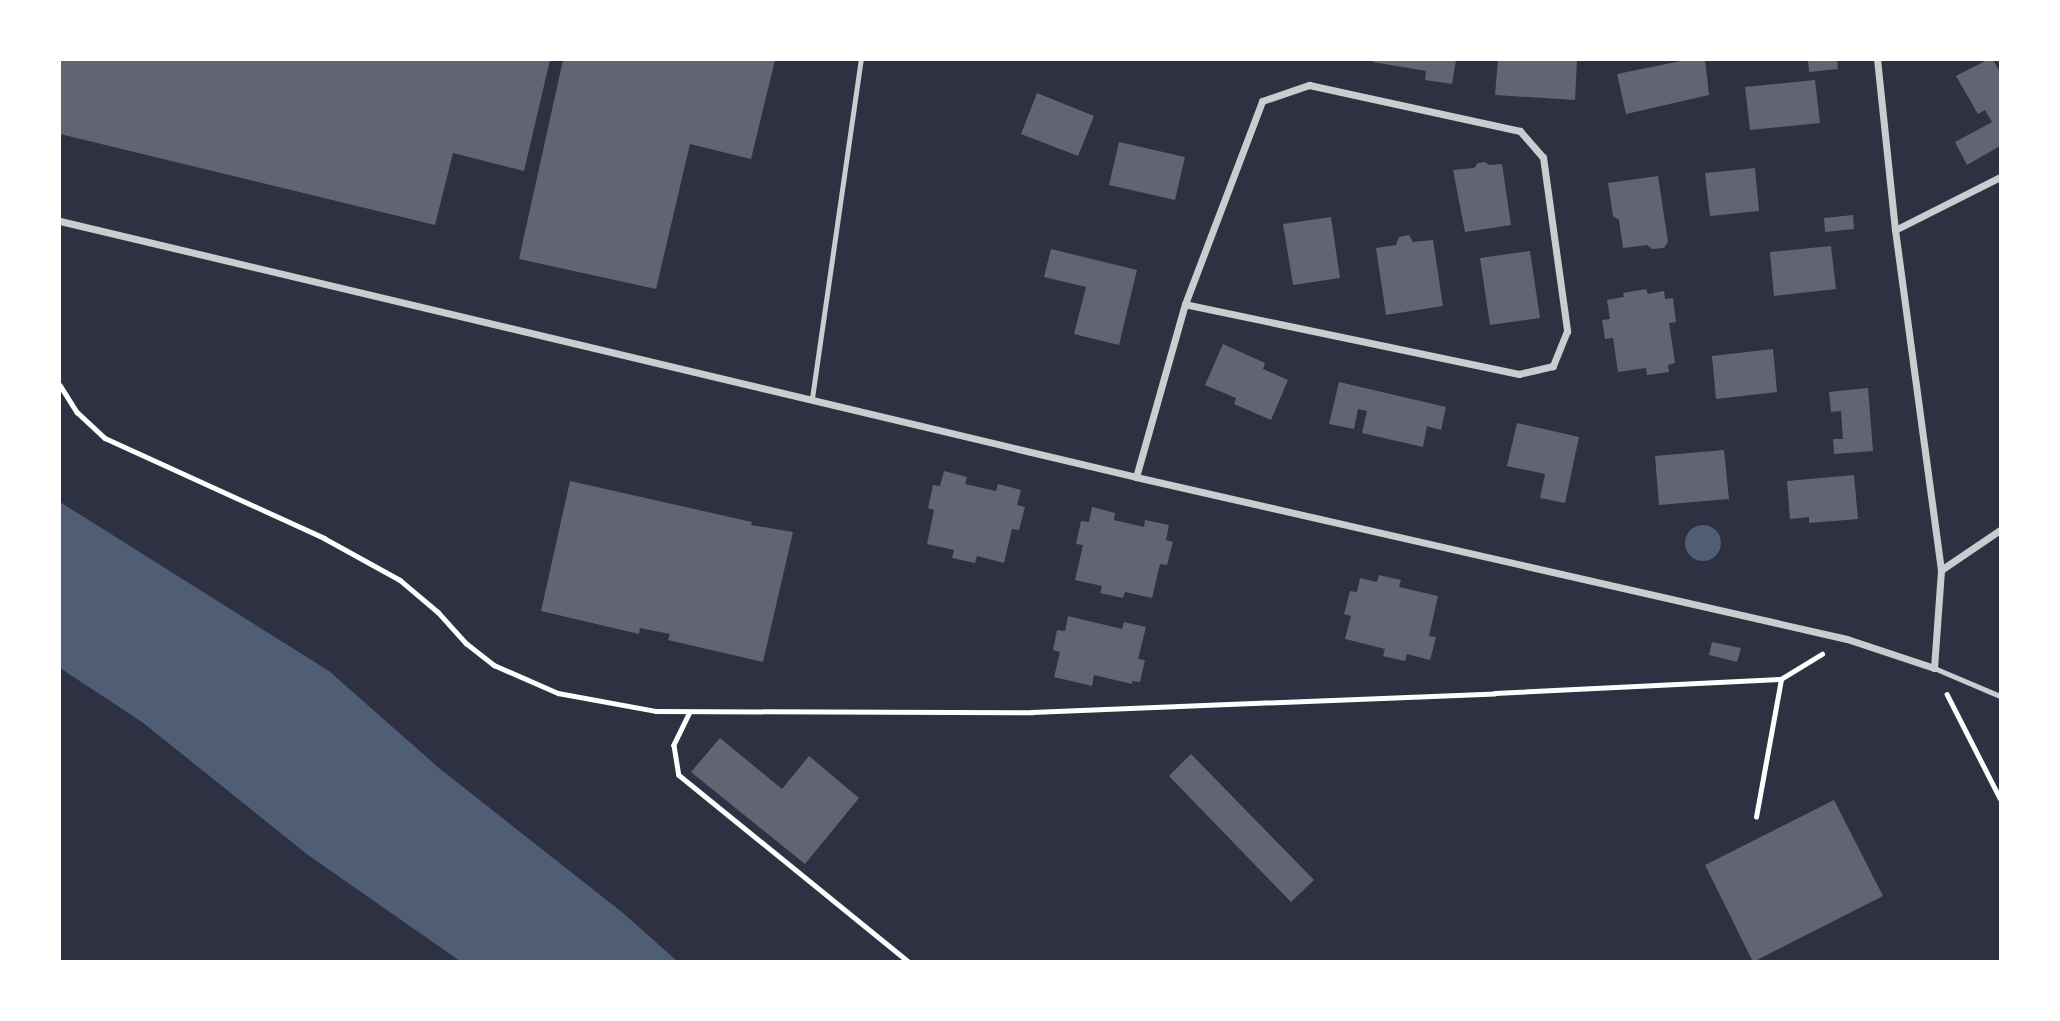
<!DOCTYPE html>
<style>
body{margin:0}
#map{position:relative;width:2060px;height:1021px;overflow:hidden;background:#2d3142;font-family:"Work Sans",sans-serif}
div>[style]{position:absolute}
.water>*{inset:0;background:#4f5d75}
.round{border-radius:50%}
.building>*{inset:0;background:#626471}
.path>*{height:4.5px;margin:-2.25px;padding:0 2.25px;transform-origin:2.25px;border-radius:2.25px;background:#fff}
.service>*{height:5px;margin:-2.5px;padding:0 2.5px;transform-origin:2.5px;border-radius:2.5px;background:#caccd0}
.minor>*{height:7px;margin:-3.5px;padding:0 3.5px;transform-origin:3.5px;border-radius:3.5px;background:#caccd0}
span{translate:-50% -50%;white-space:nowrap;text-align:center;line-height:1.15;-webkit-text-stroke:5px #fff;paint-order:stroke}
.frame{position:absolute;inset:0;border:61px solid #fff;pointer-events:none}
</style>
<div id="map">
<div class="water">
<i style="clip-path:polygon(60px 502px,329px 671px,439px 768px,623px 913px,677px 961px,460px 961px,308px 855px,142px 722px,60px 668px)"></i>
<i class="round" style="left:1685px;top:525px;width:36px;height:36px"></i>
</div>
<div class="building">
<i style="clip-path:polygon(60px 60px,550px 60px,524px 171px,453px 153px,435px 225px,60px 134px)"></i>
<i style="clip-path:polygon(563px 60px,775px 60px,751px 159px,690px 144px,656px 289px,519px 259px)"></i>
<i style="clip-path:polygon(1373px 60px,1456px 60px,1452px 84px,1425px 80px,1426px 71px,1373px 62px)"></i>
<i style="clip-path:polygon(1498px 60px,1577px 60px,1575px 100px,1495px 95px)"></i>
<i style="clip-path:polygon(1686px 60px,1705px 60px,1709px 95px,1626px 114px,1617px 74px)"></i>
<i style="clip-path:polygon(1808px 60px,1837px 60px,1838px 69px,1809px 72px)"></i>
<i style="clip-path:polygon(1987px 60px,1993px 60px,2000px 72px,2000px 146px,1967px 165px,1955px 142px,1992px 122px,1985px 110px,1978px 114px,1956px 76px)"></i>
<i style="clip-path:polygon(1815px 80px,1820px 123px,1750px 130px,1745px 87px)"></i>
<i style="clip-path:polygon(1037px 93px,1094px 116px,1078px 156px,1021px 134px)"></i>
<i style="clip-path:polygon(1119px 142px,1185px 157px,1175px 200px,1109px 185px)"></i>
<i style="clip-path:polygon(1485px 162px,1489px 165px,1502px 164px,1511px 225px,1465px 232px,1453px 170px,1474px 168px,1478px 163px)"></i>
<i style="clip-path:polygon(1755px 168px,1759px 211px,1710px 216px,1705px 173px)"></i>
<i style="clip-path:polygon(1658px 176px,1668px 242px,1664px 248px,1652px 249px,1647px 245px,1623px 248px,1619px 220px,1613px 216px,1608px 183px)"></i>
<i style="clip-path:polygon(1853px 215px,1854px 229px,1825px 232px,1824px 218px)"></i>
<i style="clip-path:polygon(1331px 217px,1340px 278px,1293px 285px,1283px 224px)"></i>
<i style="clip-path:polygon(1409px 235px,1413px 242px,1433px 240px,1443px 306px,1386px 315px,1376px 248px,1396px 245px,1399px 237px)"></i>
<i style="clip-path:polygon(1831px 246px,1836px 289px,1774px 296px,1770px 252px)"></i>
<i style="clip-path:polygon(1051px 249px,1137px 270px,1119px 345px,1074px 334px,1086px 287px,1044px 277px)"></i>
<i style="clip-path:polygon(1530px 251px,1540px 318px,1490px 325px,1480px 258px)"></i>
<i style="clip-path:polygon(1646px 289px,1648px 294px,1664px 291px,1665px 299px,1673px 298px,1676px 322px,1669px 323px,1675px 363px,1668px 365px,1669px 372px,1647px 375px,1646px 368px,1618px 372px,1613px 338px,1605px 339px,1602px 320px,1610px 319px,1607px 300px,1624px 297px,1623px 293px)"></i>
<i style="clip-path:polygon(1223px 344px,1265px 363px,1263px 369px,1288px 380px,1271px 420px,1234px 404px,1236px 398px,1205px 385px)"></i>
<i style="clip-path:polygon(1773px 349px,1777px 392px,1716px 399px,1712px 356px)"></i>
<i style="clip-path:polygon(1339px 382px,1446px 407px,1441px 430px,1427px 426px,1423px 447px,1362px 433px,1367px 411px,1358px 409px,1354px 429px,1329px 424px)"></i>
<i style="clip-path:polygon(1868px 388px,1873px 451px,1834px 454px,1833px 439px,1843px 439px,1841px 411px,1831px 412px,1829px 392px)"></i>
<i style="clip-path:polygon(1517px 423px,1579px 437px,1565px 503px,1540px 498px,1545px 474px,1507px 466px)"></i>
<i style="clip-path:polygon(1724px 450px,1729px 499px,1659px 505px,1655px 456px)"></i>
<i style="clip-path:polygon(944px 471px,967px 477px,965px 484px,996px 491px,998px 484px,1021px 490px,1017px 505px,1025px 507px,1019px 530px,1012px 529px,1004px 563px,977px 556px,975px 563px,952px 558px,954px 550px,927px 544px,934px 510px,928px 508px,933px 485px,940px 486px)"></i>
<i style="clip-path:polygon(1854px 475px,1858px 519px,1809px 523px,1809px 517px,1790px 519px,1787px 481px)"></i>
<i style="clip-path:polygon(570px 481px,752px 522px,751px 525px,793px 532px,763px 662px,668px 640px,670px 634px,640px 628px,639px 634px,541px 611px)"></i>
<i style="clip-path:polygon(1092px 507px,1115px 513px,1114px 520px,1144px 527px,1145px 520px,1169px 525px,1166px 540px,1173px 542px,1167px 565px,1160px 564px,1152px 598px,1125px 592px,1123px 598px,1100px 593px,1102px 586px,1075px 580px,1083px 545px,1076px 544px,1081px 521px,1089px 522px)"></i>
<i style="clip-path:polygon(1379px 575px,1401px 580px,1399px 587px,1438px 596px,1429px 636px,1436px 637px,1430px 660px,1407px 654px,1405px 661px,1383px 656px,1385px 649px,1345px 639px,1351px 616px,1344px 614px,1350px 591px,1357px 592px,1360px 578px,1377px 582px)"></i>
<i style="clip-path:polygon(1068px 616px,1122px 629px,1124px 622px,1146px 627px,1138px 659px,1145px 660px,1140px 682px,1132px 681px,1132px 684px,1094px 675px,1092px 686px,1054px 677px,1060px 652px,1053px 650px,1057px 630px,1065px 631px)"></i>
<i style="clip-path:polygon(1712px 642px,1741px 648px,1737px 662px,1709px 655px)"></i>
<i style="clip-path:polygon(720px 738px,782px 789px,809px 756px,859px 798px,805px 864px,691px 772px)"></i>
<i style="clip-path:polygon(1191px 754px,1314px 880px,1291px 902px,1169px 776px)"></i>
<i style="clip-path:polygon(1834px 800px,1883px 896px,1753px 962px,1705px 865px)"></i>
</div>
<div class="path">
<i style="left:60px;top:385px;width:32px;rotate:58deg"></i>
<i style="left:77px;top:412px;width:38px;rotate:43deg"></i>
<i style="left:105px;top:438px;width:241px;rotate:24.5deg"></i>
<i style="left:324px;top:538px;width:87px;rotate:28.9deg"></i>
<i style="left:400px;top:580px;width:50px;rotate:40.1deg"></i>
<i style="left:438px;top:612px;width:42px;rotate:47.9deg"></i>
<i style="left:466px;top:643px;width:36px;rotate:38deg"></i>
<i style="left:494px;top:665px;width:70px;rotate:23.6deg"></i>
<i style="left:558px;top:693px;width:100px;rotate:10.4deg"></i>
<i style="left:656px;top:711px;width:376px;rotate:0.2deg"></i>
<i style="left:1032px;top:712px;width:463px;rotate:-2.3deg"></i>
<i style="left:1495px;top:693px;width:286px;rotate:-2.8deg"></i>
<i style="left:1781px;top:679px;width:48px;rotate:-31.4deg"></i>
<i style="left:1947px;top:694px;width:117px;rotate:63deg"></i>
<i style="left:690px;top:712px;width:37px;rotate:116deg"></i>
<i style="left:674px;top:745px;width:30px;rotate:81deg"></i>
<i style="left:679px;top:775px;width:296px;rotate:39.1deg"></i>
<i style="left:1756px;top:817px;width:140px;rotate:-79.7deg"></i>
</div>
<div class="service">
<i style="left:812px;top:398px;width:342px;rotate:-81.8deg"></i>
<i style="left:1934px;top:668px;width:72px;rotate:23deg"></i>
</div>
<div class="minor">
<i style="left:60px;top:221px;width:1106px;rotate:13.38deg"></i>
<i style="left:1136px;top:477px;width:729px;rotate:12.84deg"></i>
<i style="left:1847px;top:639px;width:92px;rotate:18.4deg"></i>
<i style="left:1934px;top:668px;width:98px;rotate:-85.9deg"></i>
<i style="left:1941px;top:570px;width:343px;rotate:-97.7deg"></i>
<i style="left:1895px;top:230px;width:171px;rotate:-96deg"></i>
<i style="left:1895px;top:230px;width:118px;rotate:-26.8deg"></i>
<i style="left:1136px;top:477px;width:180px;rotate:-74.2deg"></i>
<i style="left:1185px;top:304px;width:217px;rotate:-69.2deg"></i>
<i style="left:1262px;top:101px;width:50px;rotate:-18.8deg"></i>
<i style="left:1309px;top:85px;width:216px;rotate:12.3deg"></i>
<i style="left:1520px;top:131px;width:35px;rotate:49deg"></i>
<i style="left:1543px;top:157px;width:176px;rotate:82.1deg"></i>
<i style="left:1567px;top:331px;width:38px;rotate:112deg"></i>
<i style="left:1553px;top:366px;width:35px;rotate:167deg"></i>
<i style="left:1519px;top:374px;width:341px;rotate:-168.2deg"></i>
<i style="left:1941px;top:570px;width:71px;rotate:-34.1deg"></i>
</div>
<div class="frame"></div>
</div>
